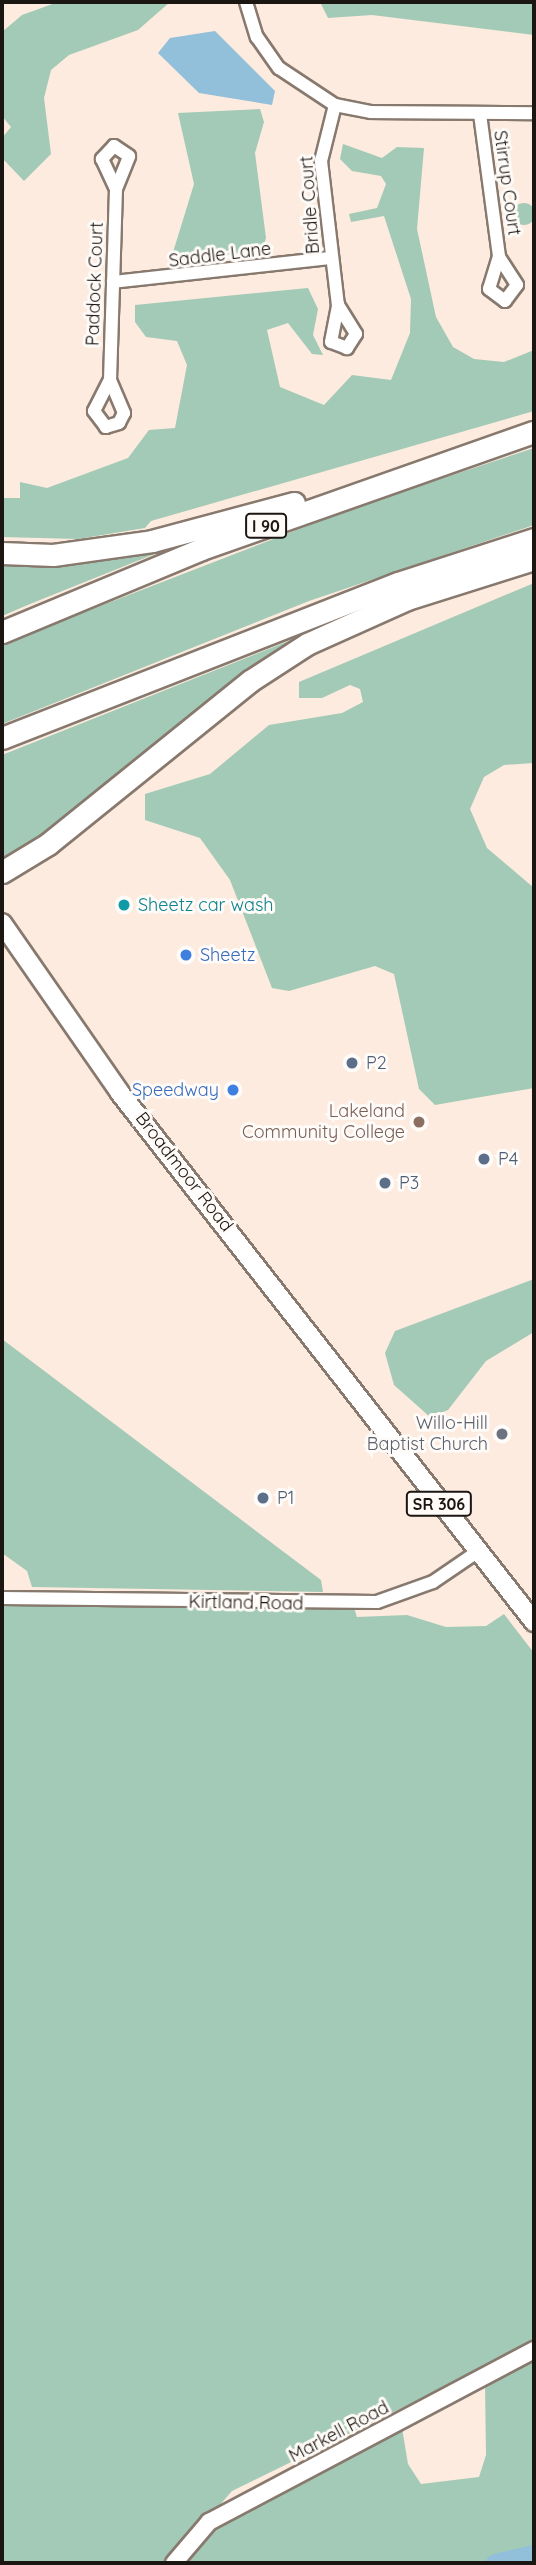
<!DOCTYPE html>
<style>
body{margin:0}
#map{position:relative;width:536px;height:2565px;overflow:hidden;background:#fcebde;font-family:Quicksand,sans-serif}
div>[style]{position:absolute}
.green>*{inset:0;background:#a3cab6}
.round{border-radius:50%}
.water>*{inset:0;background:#92bfda}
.river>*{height:18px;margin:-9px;padding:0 9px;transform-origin:9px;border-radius:9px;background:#92bfda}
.roads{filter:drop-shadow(2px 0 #88796e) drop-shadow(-2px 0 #88796e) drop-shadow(0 2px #88796e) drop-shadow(0 -2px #88796e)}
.street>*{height:12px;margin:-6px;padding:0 6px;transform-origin:6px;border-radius:6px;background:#fff}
.secondary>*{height:16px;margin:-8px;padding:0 8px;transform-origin:8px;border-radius:8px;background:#fff}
.primary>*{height:18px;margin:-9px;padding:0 9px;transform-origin:9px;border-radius:9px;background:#fff}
.highway>*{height:21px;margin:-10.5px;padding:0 10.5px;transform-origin:10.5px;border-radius:10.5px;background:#fff}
.dots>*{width:19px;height:19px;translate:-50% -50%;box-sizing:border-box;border:4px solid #fefbf8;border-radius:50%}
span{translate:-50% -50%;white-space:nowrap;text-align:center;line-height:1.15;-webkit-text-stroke:6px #fefbf8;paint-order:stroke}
.shield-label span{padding:2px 5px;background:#fefbf8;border:2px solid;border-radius:5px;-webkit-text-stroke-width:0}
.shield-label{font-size:16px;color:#1c1612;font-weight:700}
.street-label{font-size:18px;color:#1c1612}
.culture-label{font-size:18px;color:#0d838f}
.left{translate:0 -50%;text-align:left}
.shop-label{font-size:18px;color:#366cbe}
.right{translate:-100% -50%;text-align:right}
.service-label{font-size:18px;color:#4e5e75}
.education-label{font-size:18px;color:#785e54}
.worship-label{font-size:18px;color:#5b616d}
.frame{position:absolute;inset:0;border:4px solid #1c1612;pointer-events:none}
</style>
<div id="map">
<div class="green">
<i style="clip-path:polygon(58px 2px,170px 2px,138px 30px,69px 55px,51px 70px,44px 98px,51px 154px,24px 181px,2px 158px,2px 138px,11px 127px,2px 116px,2px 32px,22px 15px)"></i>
<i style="clip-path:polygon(320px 2px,534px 2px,534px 35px,372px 15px,328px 18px)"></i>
<i style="clip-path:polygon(260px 109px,264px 122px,255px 153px,266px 238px,262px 250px,170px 262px,194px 184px,178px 113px)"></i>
<i style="clip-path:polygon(343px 144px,382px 158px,397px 147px,424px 148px,417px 229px,436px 317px,453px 347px,474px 359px,504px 362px,534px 350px,534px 411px,151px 521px,145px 528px,78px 539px,2px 537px,2px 498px,20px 498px,20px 482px,47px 488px,128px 458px,149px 430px,175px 428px,187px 365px,177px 341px,146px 337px,135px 322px,135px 305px,308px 288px,318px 309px,313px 335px,323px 355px,312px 354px,288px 323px,267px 330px,280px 387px,324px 405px,352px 375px,391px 380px,410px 333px,411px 299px,384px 216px,351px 222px,349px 214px,377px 208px,386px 184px,381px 176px,352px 171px,340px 159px)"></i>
<i class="round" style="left:513px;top:203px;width:22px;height:22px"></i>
<i style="clip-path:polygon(534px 448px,534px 525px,309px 601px,2px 724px,2px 644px,356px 507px)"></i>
<i style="clip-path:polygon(172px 547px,30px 604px,2px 616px,2px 560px)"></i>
<i style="clip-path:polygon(534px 583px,534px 763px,504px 765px,484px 777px,470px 809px,487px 848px,534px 888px,534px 1088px,435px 1105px,419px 1089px,394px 974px,375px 966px,289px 991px,272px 988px,230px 880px,200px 838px,145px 820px,145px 794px,210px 774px,269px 725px,342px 713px,363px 702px,360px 689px,350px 685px,322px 698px,299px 698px,299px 682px)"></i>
<i style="clip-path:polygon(319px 629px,74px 816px,2px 865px,2px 755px)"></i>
<i style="clip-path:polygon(534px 1279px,534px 1332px,486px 1361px,448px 1410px,430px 1417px,394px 1385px,385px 1353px,395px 1331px)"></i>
<i style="clip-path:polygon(2px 1339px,321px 1580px,323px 1592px,32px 1587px,27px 1571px,2px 1553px)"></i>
<i style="clip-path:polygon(2px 1604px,354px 1608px,357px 1617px,407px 1615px,446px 1627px,486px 1626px,504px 1614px,534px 1653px,534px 2343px,232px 2491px,169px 2563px,2px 2563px)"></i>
<i style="clip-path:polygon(534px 2358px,534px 2563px,185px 2563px,210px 2529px,402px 2428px,408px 2464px,421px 2484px,479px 2477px,486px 2455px,485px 2384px)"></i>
</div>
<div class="water">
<i style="clip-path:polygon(215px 31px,275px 91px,272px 105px,199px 93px,158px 53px,170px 38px)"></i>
</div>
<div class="river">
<i style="left:495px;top:2563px;width:40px;rotate:-13deg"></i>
</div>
<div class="roads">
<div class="street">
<i style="left:246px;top:2px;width:37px;rotate:73deg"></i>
<i style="left:257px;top:37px;width:38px;rotate:55deg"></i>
<i style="left:279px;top:68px;width:67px;rotate:33.5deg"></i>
<i style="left:335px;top:105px;width:37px;rotate:11deg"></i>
<i style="left:371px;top:112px;width:163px;rotate:0.4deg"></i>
<i style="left:335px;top:105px;width:58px;rotate:104deg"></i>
<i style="left:321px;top:161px;width:145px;rotate:83.3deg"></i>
<i style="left:480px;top:114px;width:144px;rotate:82.4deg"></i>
<i style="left:499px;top:257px;width:33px;rotate:57deg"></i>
<i style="left:517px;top:285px;width:20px;rotate:127deg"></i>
<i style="left:505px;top:301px;width:20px;rotate:-143deg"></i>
<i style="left:489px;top:289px;width:34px;rotate:-73deg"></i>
<i style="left:113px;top:282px;width:219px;rotate:-6.3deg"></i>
<i style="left:338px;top:305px;width:34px;rotate:58deg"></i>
<i style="left:356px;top:334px;width:17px;rotate:123deg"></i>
<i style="left:347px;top:348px;width:17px;rotate:-159deg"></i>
<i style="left:331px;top:342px;width:38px;rotate:-79deg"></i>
<i style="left:110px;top:380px;width:191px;rotate:-88.2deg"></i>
<i style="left:116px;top:189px;width:35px;rotate:-68deg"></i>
<i style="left:129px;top:156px;width:18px;rotate:-146deg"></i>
<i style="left:114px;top:146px;width:18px;rotate:133deg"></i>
<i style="left:102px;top:159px;width:33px;rotate:65deg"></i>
<i style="left:110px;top:380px;width:36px;rotate:67deg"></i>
<i style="left:124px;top:413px;width:11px;rotate:117deg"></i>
<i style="left:119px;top:423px;width:14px;rotate:163deg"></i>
<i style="left:106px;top:427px;width:20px;rotate:-127deg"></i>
<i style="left:94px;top:411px;width:35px;rotate:-63deg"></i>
<i style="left:2px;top:1598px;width:375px;rotate:0.6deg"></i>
<i style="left:377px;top:1602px;width:59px;rotate:-19.7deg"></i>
<i style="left:433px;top:1582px;width:53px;rotate:-34.3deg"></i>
</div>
<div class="secondary">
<i style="left:174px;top:2563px;width:54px;rotate:-49.5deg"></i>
<i style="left:209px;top:2522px;width:368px;rotate:-27.9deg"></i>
</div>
<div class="primary">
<i style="left:2px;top:923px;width:207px;rotate:55.2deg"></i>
<i style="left:120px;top:1093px;width:672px;rotate:51.95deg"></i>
</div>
<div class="highway">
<i style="left:2px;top:553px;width:51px;rotate:2.2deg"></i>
<i style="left:53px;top:555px;width:100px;rotate:-8deg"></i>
<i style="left:152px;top:541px;width:147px;rotate:-15deg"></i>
<i style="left:2px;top:632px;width:216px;rotate:-22.6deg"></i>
<i style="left:201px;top:549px;width:353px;rotate:-19.4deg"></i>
<i style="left:2px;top:738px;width:425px;rotate:-21.4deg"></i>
<i style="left:398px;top:583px;width:143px;rotate:-17.9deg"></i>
<i style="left:2px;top:872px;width:54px;rotate:-31.3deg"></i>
<i style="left:48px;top:844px;width:260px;rotate:-38.9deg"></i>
<i style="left:250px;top:681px;width:68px;rotate:-33deg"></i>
<i style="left:307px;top:644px;width:110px;rotate:-24.2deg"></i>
<i style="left:407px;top:599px;width:133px;rotate:-17.5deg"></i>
</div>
</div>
<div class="dots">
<i style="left:124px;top:905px;background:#0f9aa8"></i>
<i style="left:186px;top:955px;background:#3f7fe0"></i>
<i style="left:352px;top:1063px;background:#5c6f8a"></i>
<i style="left:233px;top:1090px;background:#3f7fe0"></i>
<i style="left:419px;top:1122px;background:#8d6e63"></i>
<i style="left:484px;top:1159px;background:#5c6f8a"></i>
<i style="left:385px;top:1183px;background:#5c6f8a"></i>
<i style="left:502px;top:1434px;background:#6b7280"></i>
<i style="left:263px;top:1498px;background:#5c6f8a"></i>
</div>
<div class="shield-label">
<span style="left:266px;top:526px">I 90</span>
<span style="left:439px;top:1504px">SR 306</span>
</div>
<div class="street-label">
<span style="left:507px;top:183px;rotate:82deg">Stirrup Court</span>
<span style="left:310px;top:205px;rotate:-94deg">Bridle Court</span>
<span style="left:220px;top:255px;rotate:-7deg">Saddle Lane</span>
<span style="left:95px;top:284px;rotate:-88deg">Paddock Court</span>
<span style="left:184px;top:1172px;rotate:52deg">Broadmoor Road</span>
<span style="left:246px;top:1603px;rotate:1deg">Kirtland Road</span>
<span style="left:339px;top:2432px;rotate:-28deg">Markell Road</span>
</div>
<div class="culture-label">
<span class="left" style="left:138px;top:905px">Sheetz car wash</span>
</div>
<div class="shop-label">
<span class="left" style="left:200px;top:955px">Sheetz</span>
<span class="right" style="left:219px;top:1090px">Speedway</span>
</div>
<div class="service-label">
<span class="left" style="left:366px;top:1063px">P2</span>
<span class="left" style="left:498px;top:1159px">P4</span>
<span class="left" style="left:399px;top:1183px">P3</span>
<span class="left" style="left:277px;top:1498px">P1</span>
</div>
<div class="education-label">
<span class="right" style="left:405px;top:1122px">Lakeland<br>Community College</span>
</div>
<div class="worship-label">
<span class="right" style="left:488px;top:1434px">Willo-Hill<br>Baptist Church</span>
</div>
<div class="frame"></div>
</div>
